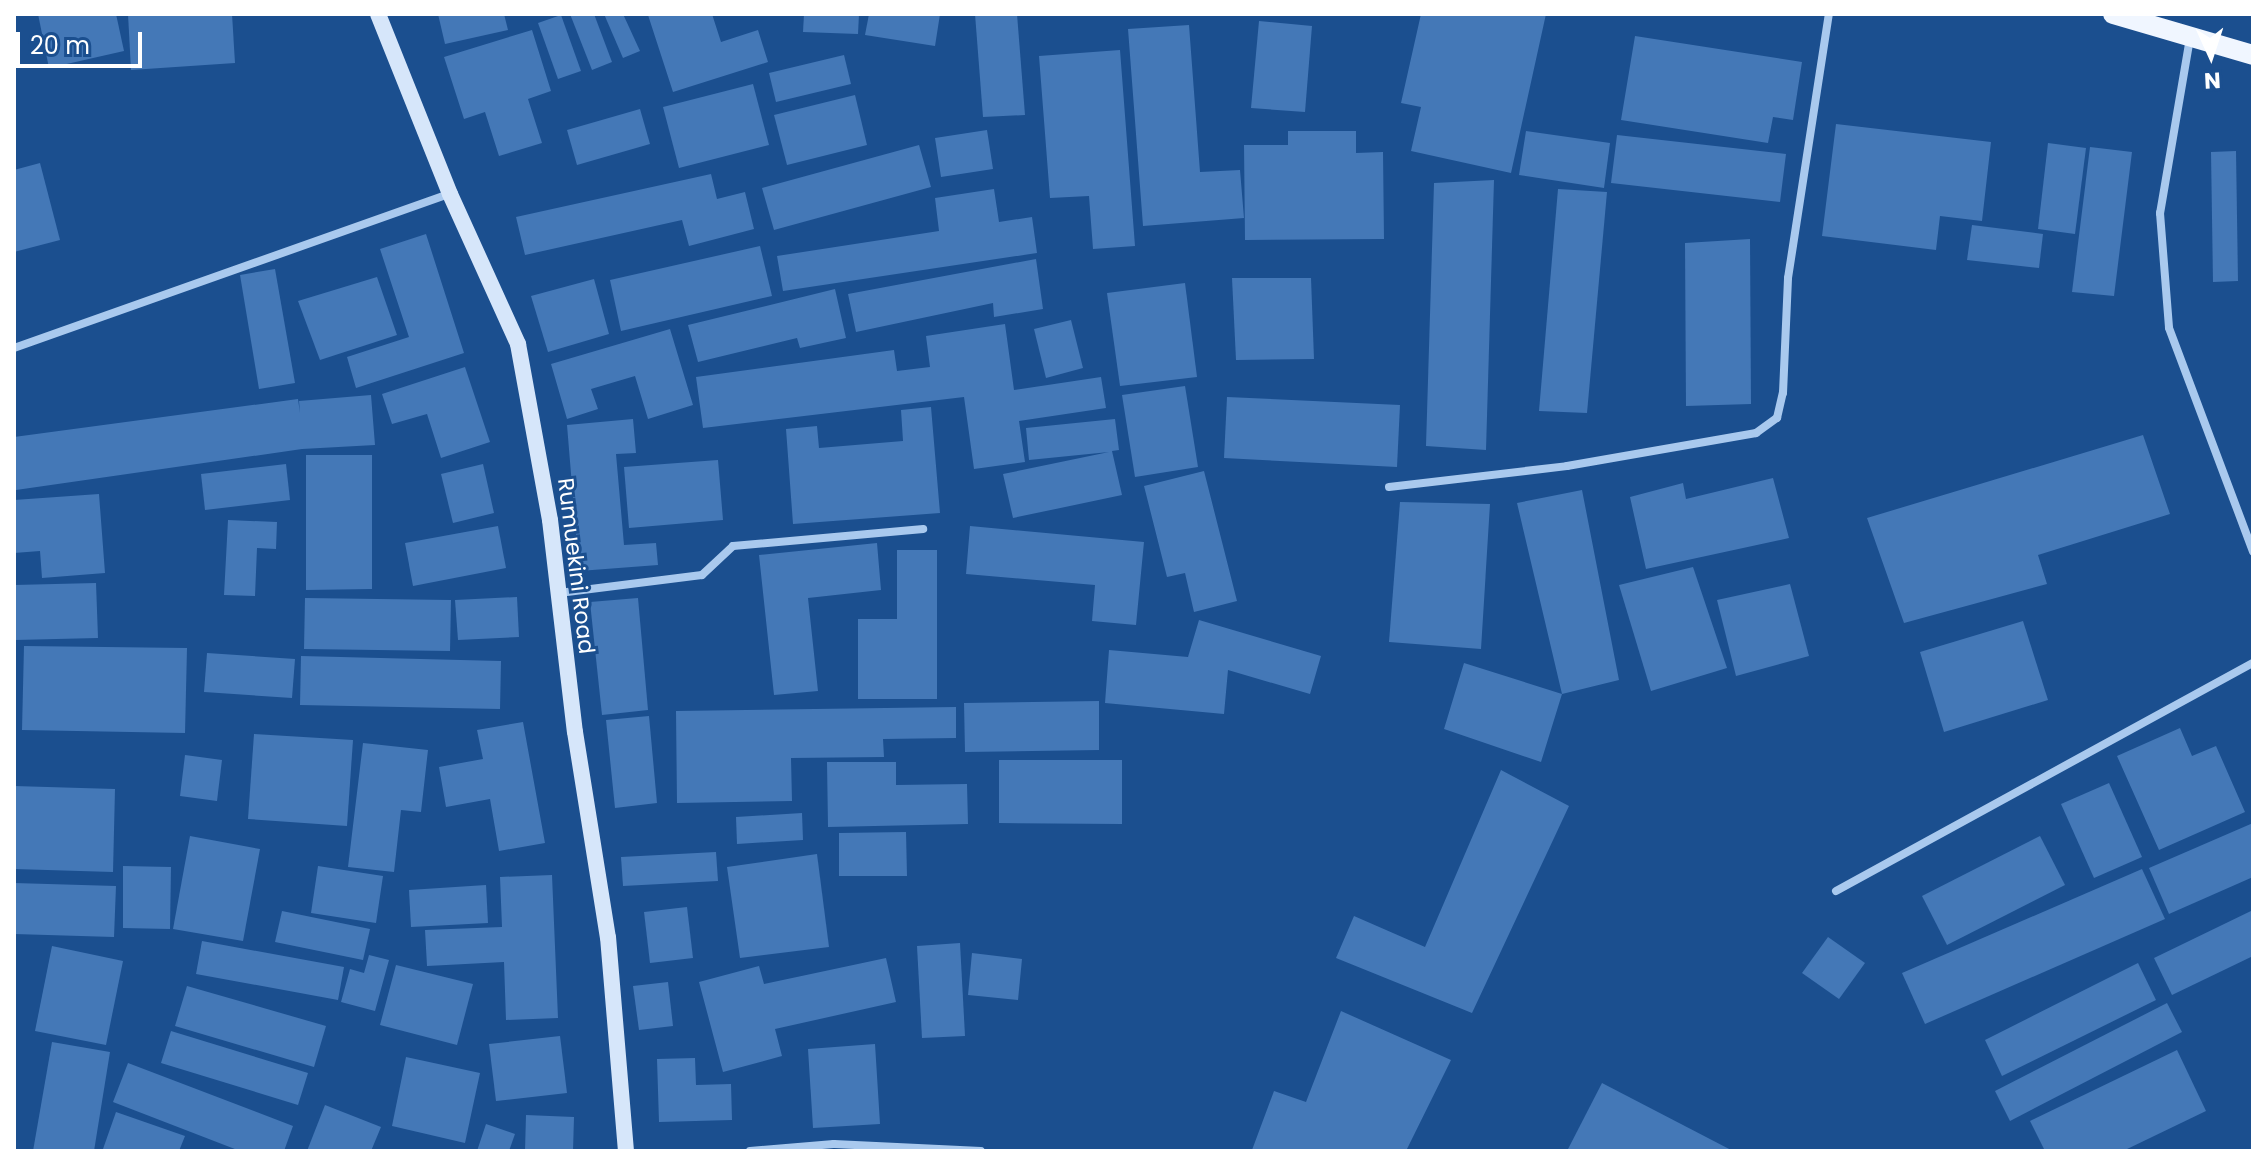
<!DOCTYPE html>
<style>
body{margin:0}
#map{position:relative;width:2267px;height:1165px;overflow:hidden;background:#1b4f8f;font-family:Poppins,sans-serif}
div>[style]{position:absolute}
.building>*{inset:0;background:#4478b7}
.street>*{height:8px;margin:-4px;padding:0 4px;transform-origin:4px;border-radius:4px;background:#a9c9ee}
.secondary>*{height:16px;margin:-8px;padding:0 8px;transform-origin:8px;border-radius:8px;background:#d6e6fa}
.primary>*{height:20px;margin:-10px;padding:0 10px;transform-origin:10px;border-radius:10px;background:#f0f6ff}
span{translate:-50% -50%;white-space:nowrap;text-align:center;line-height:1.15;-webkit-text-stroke:6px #1b4f8f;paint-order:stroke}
.street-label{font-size:22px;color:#fff}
.frame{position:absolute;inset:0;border:16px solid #fff;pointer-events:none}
.north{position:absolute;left:2171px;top:16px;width:80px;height:80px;-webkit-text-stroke:6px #1b4f8f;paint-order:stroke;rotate:177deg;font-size:22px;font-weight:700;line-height:32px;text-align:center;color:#fff}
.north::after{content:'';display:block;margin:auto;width:28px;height:36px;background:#fff;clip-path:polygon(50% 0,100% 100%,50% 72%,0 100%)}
.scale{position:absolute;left:16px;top:32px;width:126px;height:36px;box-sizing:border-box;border:4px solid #fff;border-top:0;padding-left:10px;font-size:24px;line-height:28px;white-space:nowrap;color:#fff;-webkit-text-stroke:6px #1b4f8f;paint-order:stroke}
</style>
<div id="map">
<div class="building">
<i style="clip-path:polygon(38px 14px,116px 14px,124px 51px,49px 68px)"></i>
<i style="clip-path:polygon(128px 14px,232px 14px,235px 63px,131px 70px)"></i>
<i style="clip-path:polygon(438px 14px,504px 14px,508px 30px,445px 44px)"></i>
<i style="clip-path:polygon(570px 14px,594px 14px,612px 62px,592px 70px)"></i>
<i style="clip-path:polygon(604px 14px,623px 14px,640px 51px,623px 58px)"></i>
<i style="clip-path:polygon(712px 14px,721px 42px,758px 30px,768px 62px,673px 92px,648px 15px)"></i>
<i style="clip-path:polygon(804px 14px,859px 14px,858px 34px,803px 32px)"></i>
<i style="clip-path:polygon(869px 14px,940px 14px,935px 46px,865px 35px)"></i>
<i style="clip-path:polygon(975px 14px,1017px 14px,1025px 115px,983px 117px)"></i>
<i style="clip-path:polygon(1421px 14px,1546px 14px,1511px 173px,1411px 151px,1421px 107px,1401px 103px)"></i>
<i style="clip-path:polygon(561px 15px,581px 71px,558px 79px,538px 23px)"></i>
<i style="clip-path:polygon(1259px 21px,1312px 26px,1305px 112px,1251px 108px)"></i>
<i style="clip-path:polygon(1189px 25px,1200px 172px,1240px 170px,1244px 218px,1143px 226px,1128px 29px)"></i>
<i style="clip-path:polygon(532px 30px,551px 91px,528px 99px,542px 143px,499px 156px,485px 112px,464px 119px,444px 57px)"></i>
<i style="clip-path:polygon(1635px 36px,1802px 62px,1793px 120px,1773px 117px,1768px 143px,1621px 120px)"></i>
<i style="clip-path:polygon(1120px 50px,1135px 246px,1093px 249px,1089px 196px,1050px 198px,1039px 56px)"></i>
<i style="clip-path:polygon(844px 55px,851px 84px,776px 102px,769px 73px)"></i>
<i style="clip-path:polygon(753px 84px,769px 145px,679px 168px,663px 107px)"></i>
<i style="clip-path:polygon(855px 95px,867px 145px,787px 165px,774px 115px)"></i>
<i style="clip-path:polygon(640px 109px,650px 144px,577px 165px,567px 130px)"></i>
<i style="clip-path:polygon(1836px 124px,1991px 142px,1982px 221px,1940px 216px,1936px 250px,1822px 236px)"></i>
<i style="clip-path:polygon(987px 130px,993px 169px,941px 177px,935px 138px)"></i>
<i style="clip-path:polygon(1288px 131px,1356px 131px,1356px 153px,1383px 152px,1384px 239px,1245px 240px,1244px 145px,1288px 145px)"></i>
<i style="clip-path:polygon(1526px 131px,1610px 143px,1604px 188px,1519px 175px)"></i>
<i style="clip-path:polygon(1617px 135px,1786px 154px,1780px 202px,1611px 183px)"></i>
<i style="clip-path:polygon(2048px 143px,2086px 148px,2075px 234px,2038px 229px)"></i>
<i style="clip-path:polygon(919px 145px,931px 187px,774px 230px,762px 188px)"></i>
<i style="clip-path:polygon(2090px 147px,2132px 152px,2114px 296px,2072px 292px)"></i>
<i style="clip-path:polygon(2236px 151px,2238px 281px,2213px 282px,2211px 152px)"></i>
<i style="clip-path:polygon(40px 163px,60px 240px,14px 252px,14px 170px)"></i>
<i style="clip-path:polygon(711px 174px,717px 199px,745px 192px,754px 229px,689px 246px,682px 220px,525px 255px,516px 217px)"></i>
<i style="clip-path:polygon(1494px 180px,1486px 450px,1426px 446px,1434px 183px)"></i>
<i style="clip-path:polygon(994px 189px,999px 222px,1032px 217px,1037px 253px,783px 291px,777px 256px,939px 231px,935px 198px)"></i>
<i style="clip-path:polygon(1558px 189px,1607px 192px,1587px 413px,1539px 411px)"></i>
<i style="clip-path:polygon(1972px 225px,2043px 234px,2039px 268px,1967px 260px)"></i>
<i style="clip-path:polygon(426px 234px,464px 353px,356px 388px,347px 357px,409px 337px,380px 249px)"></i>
<i style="clip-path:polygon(1750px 239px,1751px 404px,1686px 406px,1685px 243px)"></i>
<i style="clip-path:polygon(760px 246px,772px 296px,621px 331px,610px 280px)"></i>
<i style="clip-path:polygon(1036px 259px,1043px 309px,994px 317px,993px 303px,856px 332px,848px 294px)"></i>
<i style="clip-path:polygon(275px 269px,295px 383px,259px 389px,240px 275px)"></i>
<i style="clip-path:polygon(377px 277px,397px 335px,320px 360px,298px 301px)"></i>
<i style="clip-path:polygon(1232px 278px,1311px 278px,1314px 359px,1236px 360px)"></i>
<i style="clip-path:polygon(594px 279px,609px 334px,548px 352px,531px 296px)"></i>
<i style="clip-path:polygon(1185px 283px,1197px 377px,1120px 386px,1107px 293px)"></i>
<i style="clip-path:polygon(835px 289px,846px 338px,800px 348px,797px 338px,698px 362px,688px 325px)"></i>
<i style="clip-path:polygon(1071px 320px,1083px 368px,1046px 378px,1034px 329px)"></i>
<i style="clip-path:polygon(1005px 324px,1014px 390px,1101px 377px,1106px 408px,1019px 421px,1025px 462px,974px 469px,964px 397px,703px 428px,696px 377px,894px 350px,897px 371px,930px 367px,926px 336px)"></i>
<i style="clip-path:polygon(670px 329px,693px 405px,648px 419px,635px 376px,591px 389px,598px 409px,567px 419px,551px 364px)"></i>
<i style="clip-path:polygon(465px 367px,490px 442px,441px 458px,427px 414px,392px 424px,382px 394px)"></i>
<i style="clip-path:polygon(1185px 386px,1198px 467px,1135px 477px,1122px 395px)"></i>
<i style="clip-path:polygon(371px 395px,375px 445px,302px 449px,16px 490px,14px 437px,298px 399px,300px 413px,299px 401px)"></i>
<i style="clip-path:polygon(1227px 397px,1400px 405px,1397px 467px,1224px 458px)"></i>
<i style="clip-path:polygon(931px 407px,940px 513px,793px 524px,786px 429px,817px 426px,819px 448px,903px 441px,901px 410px)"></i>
<i style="clip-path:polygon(633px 419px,636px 453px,616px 454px,624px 545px,656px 543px,658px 565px,579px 571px,567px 425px)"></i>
<i style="clip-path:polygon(1115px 419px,1119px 450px,1112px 451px,1122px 495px,1013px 518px,1003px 474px,1109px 452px,1029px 460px,1026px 428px)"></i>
<i style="clip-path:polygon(2143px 435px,2170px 514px,2038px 555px,2047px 584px,1904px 623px,1867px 518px)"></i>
<i style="clip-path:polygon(306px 455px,372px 455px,372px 589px,306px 590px)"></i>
<i style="clip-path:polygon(718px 460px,723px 520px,629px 528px,624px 467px)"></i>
<i style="clip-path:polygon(286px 464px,290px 500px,205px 510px,201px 474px)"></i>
<i style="clip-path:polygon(483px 464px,494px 513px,453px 523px,441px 474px)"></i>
<i style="clip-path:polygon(1204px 471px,1237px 601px,1194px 612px,1185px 573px,1167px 577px,1144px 486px)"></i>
<i style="clip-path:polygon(1773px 478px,1789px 538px,1646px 569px,1630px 497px,1683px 483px,1686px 499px)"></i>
<i style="clip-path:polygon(1582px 490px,1619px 680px,1562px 694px,1541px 762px,1444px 729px,1464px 663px,1562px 694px,1517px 503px)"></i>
<i style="clip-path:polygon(99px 494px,105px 573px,42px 578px,40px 551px,14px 553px,14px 500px)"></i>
<i style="clip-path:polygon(1400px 502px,1490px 504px,1481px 649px,1389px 642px)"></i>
<i style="clip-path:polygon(228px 520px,277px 522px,276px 549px,257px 548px,255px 596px,224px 595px)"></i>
<i style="clip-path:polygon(498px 526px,506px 568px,413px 586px,405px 543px)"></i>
<i style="clip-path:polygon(970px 526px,1144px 542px,1136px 625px,1092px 621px,1095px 585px,966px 574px)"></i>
<i style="clip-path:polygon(877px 543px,881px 590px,808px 598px,818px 691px,774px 695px,759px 555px)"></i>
<i style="clip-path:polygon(897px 550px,937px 550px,937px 699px,858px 699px,858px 619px,897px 619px)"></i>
<i style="clip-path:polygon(1693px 567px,1727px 668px,1651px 691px,1619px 585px)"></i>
<i style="clip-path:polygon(96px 583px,98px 638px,15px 640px,14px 585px)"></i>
<i style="clip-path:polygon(1790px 584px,1809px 656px,1736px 676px,1717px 600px)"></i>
<i style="clip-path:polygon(517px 597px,519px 637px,458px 640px,455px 600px)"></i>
<i style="clip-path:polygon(305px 598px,451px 600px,450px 651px,304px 649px)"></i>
<i style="clip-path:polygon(638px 598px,648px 710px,602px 715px,590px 602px)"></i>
<i style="clip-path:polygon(1199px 620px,1321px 656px,1310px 694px,1228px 670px,1224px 714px,1105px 703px,1109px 650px,1188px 657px)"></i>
<i style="clip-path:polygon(2023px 621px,2048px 700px,1944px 732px,1920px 652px)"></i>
<i style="clip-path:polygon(24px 646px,187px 648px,185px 733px,22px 730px)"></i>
<i style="clip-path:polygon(207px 653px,295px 659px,292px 698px,204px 692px)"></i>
<i style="clip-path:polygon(301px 656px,501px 661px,500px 709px,300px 705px)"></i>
<i style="clip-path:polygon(1099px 701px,1099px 750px,965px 752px,964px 703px)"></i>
<i style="clip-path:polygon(956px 707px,956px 738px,883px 739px,884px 757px,791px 758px,792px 801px,677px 803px,676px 711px)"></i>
<i style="clip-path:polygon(649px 716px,657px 803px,615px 808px,606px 720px)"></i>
<i style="clip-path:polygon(523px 722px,545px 843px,499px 851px,490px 799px,446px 807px,439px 767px,483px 759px,477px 730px)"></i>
<i style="clip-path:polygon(2180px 728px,2192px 756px,2216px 746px,2245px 812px,2159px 850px,2117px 756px)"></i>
<i style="clip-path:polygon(254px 734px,353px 740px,347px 826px,248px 819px)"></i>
<i style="clip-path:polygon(363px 743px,428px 750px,421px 812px,401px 810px,394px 872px,348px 867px)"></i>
<i style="clip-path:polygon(185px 755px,222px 760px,217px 801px,180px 796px)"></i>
<i style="clip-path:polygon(999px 760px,1122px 760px,1122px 824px,999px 823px)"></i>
<i style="clip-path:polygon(827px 762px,896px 762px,896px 785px,967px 784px,968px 824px,828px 827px)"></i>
<i style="clip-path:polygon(1501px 770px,1569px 806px,1472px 1013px,1336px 958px,1354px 916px,1425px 947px)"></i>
<i style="clip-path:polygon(2109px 783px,2142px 857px,2094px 878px,2061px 804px)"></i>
<i style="clip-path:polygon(14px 786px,115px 789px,113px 872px,14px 869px)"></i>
<i style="clip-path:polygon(802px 813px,803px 840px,737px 844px,736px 817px)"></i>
<i style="clip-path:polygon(2253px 823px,2253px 877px,2169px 914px,2149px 868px)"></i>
<i style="clip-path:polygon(906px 832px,907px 876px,839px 876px,839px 833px)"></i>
<i style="clip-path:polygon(190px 836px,260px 849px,243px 941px,173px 929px)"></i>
<i style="clip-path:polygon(2040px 836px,2065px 885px,1947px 945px,1922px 896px)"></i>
<i style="clip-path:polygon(716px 852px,718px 881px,623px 886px,621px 857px)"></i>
<i style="clip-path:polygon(817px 854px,829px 947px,740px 958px,727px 867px)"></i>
<i style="clip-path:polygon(123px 866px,171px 867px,170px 929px,123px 928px)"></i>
<i style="clip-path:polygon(318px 866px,383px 876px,376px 923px,311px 913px)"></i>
<i style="clip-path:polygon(2142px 869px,2165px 919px,1925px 1024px,1902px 973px)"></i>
<i style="clip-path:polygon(552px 875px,558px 1018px,506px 1020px,504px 962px,427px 966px,425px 930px,502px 927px,500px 877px)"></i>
<i style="clip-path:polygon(14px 883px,116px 886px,114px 937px,14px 934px)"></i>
<i style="clip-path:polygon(486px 885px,488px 923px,411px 927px,409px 890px)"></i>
<i style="clip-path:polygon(687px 907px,693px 958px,650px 963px,644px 912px)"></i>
<i style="clip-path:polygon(2253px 910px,2253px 956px,2172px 995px,2154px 958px)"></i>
<i style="clip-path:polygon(282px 911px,370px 929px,363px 960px,275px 942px)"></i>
<i style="clip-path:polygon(1828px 937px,1865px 963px,1839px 999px,1802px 973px)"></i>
<i style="clip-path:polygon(202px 941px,344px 967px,338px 1000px,196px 974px)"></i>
<i style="clip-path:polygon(960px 943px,965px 1036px,922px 1038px,917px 946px)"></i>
<i style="clip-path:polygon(52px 946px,123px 961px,106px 1045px,35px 1031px)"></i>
<i style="clip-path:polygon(972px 953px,1022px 959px,1018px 1000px,968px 995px)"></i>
<i style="clip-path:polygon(369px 955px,389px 960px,375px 1011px,341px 1002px,350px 969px,364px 973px)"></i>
<i style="clip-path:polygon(886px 958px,896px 1002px,775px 1029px,782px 1056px,723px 1072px,699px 982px,759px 966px,764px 984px)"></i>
<i style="clip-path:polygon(2138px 963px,2156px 1000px,2002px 1076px,1985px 1040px)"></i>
<i style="clip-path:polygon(396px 965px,473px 984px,457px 1045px,380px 1025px)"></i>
<i style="clip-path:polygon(668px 982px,673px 1026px,639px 1030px,633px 986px)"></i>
<i style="clip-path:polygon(187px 986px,326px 1026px,314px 1067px,175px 1026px)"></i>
<i style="clip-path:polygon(2167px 1003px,2182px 1032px,2010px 1121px,1995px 1091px)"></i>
<i style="clip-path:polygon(1341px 1011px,1451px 1060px,1406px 1151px,1252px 1150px,1274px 1091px,1306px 1102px)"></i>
<i style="clip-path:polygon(171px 1031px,308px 1073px,298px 1105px,161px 1063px)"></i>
<i style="clip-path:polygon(560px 1036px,567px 1093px,496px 1101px,489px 1044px)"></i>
<i style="clip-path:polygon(52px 1042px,110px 1052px,94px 1151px,33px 1151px)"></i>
<i style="clip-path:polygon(875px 1044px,880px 1124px,813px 1128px,808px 1049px)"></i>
<i style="clip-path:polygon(2177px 1050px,2206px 1111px,2123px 1151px,2045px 1151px,2030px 1121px)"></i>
<i style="clip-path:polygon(406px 1057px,480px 1073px,465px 1143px,392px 1126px)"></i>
<i style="clip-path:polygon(695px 1058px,696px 1085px,731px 1084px,732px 1120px,659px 1122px,657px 1059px)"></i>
<i style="clip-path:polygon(128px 1063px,293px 1126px,284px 1151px,240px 1151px,113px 1102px)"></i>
<i style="clip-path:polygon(1602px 1083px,1733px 1151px,1567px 1151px)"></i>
<i style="clip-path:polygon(325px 1105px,381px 1127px,371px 1151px,307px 1151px)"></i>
<i style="clip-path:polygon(116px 1112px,185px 1136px,179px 1151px,103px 1149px)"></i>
<i style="clip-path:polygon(526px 1115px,574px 1117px,573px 1151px,525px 1151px)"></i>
<i style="clip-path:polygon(486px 1124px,515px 1134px,509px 1151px,477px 1151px)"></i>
</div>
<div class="street">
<i style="left:2190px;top:38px;width:178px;rotate:99.7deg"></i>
<i style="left:2160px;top:213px;width:115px;rotate:85.5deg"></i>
<i style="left:2169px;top:328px;width:239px;rotate:69.4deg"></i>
<i style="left:14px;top:348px;width:462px;rotate:-19.5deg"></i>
<i style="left:1389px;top:487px;width:179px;rotate:-6.7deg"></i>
<i style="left:1567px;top:466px;width:192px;rotate:-9.9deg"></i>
<i style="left:1756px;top:433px;width:26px;rotate:-36deg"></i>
<i style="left:1777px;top:418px;width:26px;rotate:-77deg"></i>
<i style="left:1783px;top:393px;width:115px;rotate:-87.5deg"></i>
<i style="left:1788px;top:278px;width:267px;rotate:-81.2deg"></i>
<i style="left:559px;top:593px;width:144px;rotate:-7.2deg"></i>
<i style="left:702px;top:575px;width:42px;rotate:-43.1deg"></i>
<i style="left:733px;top:546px;width:191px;rotate:-5.1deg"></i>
<i style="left:1836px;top:891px;width:475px;rotate:-28.7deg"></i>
<i style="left:750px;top:1151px;width:84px;rotate:-4.8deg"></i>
<i style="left:834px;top:1144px;width:147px;rotate:2.7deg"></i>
</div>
<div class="secondary">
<i style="left:378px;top:14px;width:194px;rotate:68.2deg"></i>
<i style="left:450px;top:194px;width:165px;rotate:65.6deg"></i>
<i style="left:518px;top:344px;width:179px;rotate:79.7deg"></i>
<i style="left:550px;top:520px;width:213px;rotate:83.3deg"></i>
<i style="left:575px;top:732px;width:208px;rotate:80.9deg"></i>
<i style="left:608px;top:937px;width:215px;rotate:85.2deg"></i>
</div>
<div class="primary">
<i style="left:2113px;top:14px;width:146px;rotate:16.3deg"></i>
</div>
<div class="street-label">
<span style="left:576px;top:566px;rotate:83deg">Rumuekini Road</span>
</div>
<div class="frame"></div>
<div class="north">N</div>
<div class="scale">20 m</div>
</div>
